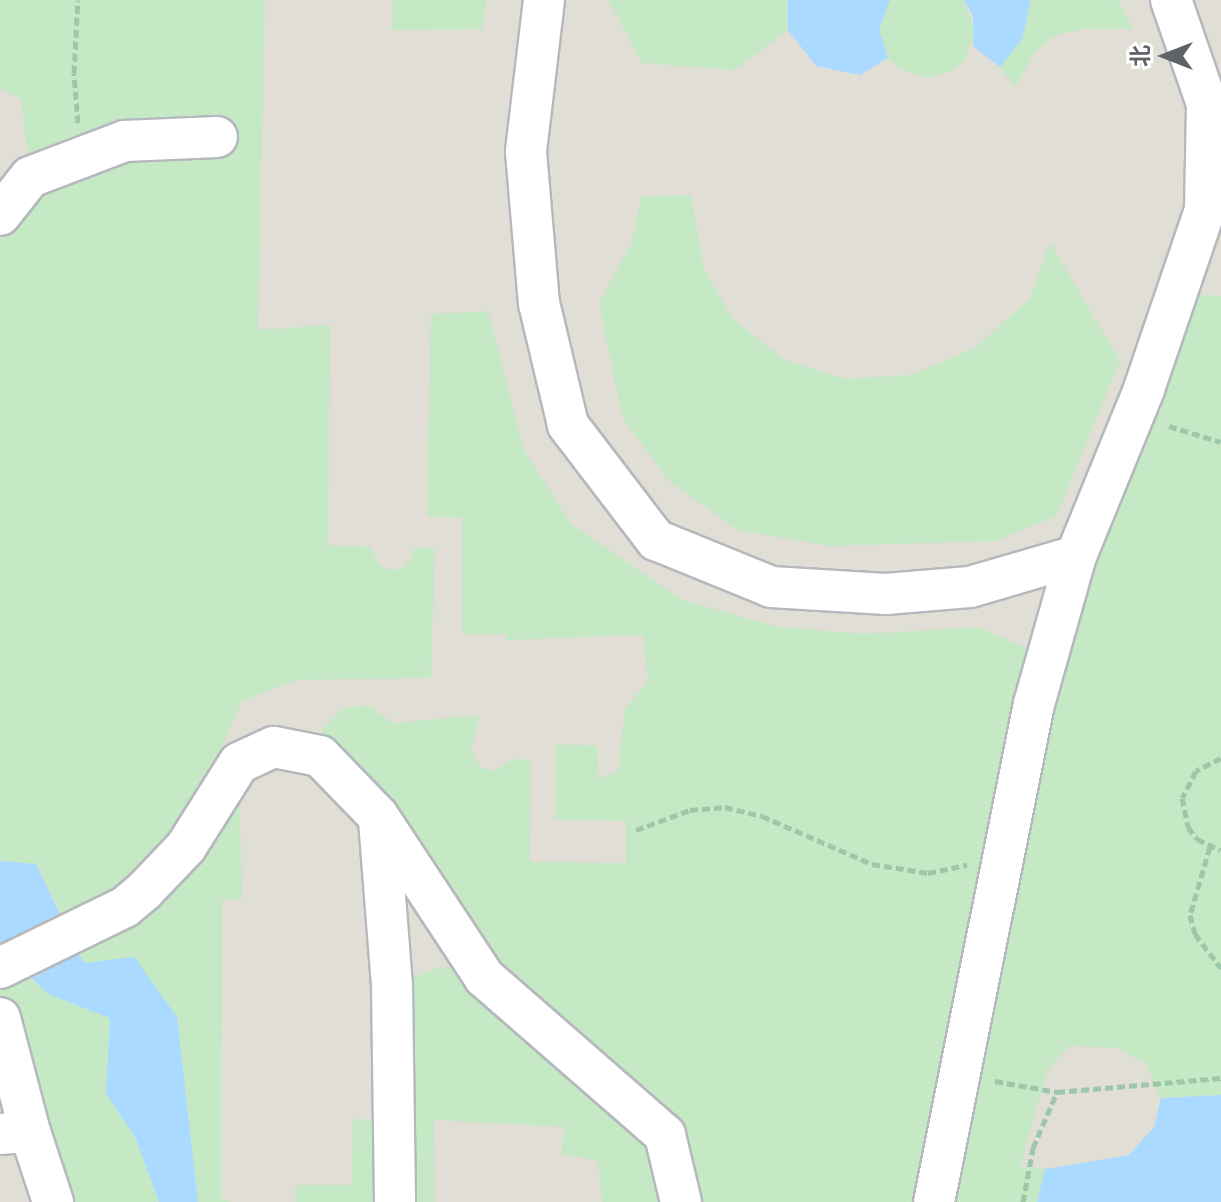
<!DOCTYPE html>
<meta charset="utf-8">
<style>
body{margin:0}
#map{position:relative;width:1221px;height:1202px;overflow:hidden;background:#f1efe8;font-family:Signika,"Noto Sans SC",sans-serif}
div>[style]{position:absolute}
.education>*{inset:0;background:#e1ded6}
.green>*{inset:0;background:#c5e8c5}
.water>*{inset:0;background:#aadaff}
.path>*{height:5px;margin-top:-2.5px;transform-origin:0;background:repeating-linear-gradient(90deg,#9cc7a9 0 8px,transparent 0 12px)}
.roads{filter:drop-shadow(2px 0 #b5b8bc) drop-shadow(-2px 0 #b5b8bc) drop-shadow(0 2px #b5b8bc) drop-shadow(0 -2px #b5b8bc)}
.minor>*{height:40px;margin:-20px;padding:0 20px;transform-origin:20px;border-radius:20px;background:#fff}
span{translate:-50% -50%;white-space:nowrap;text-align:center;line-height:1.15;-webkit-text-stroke:8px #fff;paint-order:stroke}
.north{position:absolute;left:1125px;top:16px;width:80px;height:80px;-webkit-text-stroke:6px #fff;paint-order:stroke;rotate:270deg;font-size:22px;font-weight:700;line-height:32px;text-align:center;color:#5f6368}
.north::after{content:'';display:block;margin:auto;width:28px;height:36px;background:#5f6368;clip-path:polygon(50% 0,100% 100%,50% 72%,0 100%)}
</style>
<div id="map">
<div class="education">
<i style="clip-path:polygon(0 0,1221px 0,1221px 1202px,0 1202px)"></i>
</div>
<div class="green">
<i style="clip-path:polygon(0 0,265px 0,258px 330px,330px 325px,328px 545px,370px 547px,378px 563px,391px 571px,405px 567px,415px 547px,435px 549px,431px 678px,297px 680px,242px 701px,178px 842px,116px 891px,62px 914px,36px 864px,0 861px,0 216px,30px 177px,21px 99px,0 89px)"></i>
<i style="clip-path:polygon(393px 0,487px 0,482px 29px,392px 30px)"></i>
<i style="clip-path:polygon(608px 0,788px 0,788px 30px,734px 70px,642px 63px)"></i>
<i style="clip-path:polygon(890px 0,964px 0,975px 31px,965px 59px,954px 70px,926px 78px,898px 68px,888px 58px,879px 29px)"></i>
<i style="clip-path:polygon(1031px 0,1118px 0,1134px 29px,1085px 29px,1056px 35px,1035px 52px,1015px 87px,1000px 67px,1022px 39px)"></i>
<i style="clip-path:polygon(691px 195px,704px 269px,732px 318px,783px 359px,846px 379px,911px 375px,976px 347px,1029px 299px,1050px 242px,1120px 361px,1056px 516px,996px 541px,829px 546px,737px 530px,668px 480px,622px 417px,599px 303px,632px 242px,641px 196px)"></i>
<i style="clip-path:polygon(1176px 294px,1221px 296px,1221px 1095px,1161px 1098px,1146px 1064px,1117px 1048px,1069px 1046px,1047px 1071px,1020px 1167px,1045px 1169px,1037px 1202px,602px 1202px,598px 1161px,561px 1154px,564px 1127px,434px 1120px,435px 1202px,295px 1202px,295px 1185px,352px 1185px,353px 1119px,392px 1121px,392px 986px,434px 969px,472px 962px,320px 756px,322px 729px,344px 707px,369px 706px,393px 723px,479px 715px,471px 751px,481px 768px,495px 771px,512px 759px,531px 760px,530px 862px,626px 863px,626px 821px,555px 820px,555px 744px,597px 746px,599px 779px,618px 771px,625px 709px,648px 681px,643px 635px,506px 640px,506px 634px,462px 634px,462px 517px,427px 517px,431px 314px,488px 311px,524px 450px,571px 524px,683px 600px,774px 626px,863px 634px,979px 627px,1047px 657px)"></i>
<i style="clip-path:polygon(239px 763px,242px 899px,222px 900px,221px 1198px,231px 1202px,198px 1202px,177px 1017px,84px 964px,71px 934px,125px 907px)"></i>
<i style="clip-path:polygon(0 947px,111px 1018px,106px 1094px,136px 1139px,159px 1202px,53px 1202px,30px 1132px,0 1134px)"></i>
</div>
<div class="water">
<i style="clip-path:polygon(788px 0,890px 0,879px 29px,888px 58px,860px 75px,816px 66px,788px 30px)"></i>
<i style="clip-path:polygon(964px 0,1031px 0,1022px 39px,1000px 67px,973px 46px,973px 16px)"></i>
<i style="clip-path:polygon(0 861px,36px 864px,84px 963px,134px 957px,177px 1017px,198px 1202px,159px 1202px,136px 1139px,106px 1094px,110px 1018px,48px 994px,0 947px)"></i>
<i style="clip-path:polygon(1221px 1095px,1221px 1202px,1037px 1202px,1045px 1169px,1129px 1155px,1154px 1127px,1161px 1098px)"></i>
</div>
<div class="path">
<i style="left:78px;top:123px;width:50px;rotate:-94.6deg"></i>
<i style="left:74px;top:73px;width:73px;rotate:-86.9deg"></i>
<i style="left:1169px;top:426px;width:54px;rotate:17.1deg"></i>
<i style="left:1221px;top:758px;width:28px;rotate:153deg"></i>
<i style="left:1196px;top:771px;width:30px;rotate:117deg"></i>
<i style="left:1182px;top:798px;width:30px;rotate:78deg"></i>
<i style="left:1188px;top:827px;width:15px;rotate:53deg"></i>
<i style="left:1197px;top:839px;width:26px;rotate:25deg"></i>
<i style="left:636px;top:830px;width:58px;rotate:-20.3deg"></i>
<i style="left:690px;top:810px;width:35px;rotate:-5deg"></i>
<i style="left:725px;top:807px;width:38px;rotate:14deg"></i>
<i style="left:762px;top:816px;width:120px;rotate:23.6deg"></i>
<i style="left:872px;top:864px;width:57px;rotate:9.1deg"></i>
<i style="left:928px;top:873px;width:40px;rotate:-12deg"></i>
<i style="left:1210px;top:847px;width:71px;rotate:106.4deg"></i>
<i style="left:1190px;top:915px;width:20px;rotate:75deg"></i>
<i style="left:1195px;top:934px;width:43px;rotate:52.6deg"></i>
<i style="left:995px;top:1081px;width:63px;rotate:10.1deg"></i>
<i style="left:1023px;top:1202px;width:55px;rotate:-79.5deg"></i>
<i style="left:1033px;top:1148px;width:61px;rotate:-66.8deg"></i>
<i style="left:1057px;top:1092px;width:165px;rotate:-4.9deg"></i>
</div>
<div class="roads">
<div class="minor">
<i style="left:544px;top:0;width:153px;rotate:96.8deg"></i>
<i style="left:526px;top:152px;width:152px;rotate:85.1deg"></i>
<i style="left:539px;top:303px;width:125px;rotate:76.6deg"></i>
<i style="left:568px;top:425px;width:145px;rotate:52.6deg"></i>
<i style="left:656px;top:540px;width:124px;rotate:22.2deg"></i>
<i style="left:771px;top:587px;width:115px;rotate:3.5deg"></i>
<i style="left:886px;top:594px;width:84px;rotate:-4.8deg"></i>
<i style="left:970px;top:587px;width:110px;rotate:-16.3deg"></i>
<i style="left:0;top:215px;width:48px;rotate:-51.7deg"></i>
<i style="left:30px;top:177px;width:102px;rotate:-20.8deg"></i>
<i style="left:125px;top:141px;width:92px;rotate:-2.5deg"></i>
<i style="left:379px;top:820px;width:167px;rotate:85.5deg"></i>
<i style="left:392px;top:986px;width:216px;rotate:89.2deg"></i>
<i style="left:0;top:968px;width:139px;rotate:-26deg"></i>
<i style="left:125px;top:907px;width:25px;rotate:-40deg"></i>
<i style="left:144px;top:891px;width:61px;rotate:-46.3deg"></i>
<i style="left:186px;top:847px;width:99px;rotate:-57.8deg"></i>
<i style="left:239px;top:763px;width:38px;rotate:-25deg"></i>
<i style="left:274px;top:747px;width:47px;rotate:11.1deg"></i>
<i style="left:320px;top:756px;width:83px;rotate:46deg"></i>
<i style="left:378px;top:816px;width:193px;rotate:56.6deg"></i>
<i style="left:484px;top:977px;width:240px;rotate:41.1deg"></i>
<i style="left:665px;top:1135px;width:69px;rotate:76.6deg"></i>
<i style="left:0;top:1018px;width:118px;rotate:75.3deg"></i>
<i style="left:0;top:1134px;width:30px;rotate:-4deg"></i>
<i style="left:30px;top:1132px;width:74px;rotate:71.8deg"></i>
<i style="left:934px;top:1202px;width:508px;rotate:-78.65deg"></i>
<i style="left:1034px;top:704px;width:154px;rotate:-74.2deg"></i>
<i style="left:1076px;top:556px;width:180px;rotate:-67.8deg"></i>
<i style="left:1144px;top:389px;width:189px;rotate:-71.2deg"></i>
<i style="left:1205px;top:210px;width:106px;rotate:-88.9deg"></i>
<i style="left:1207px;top:104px;width:110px;rotate:-109.1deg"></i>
</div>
</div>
<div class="north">北</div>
</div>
